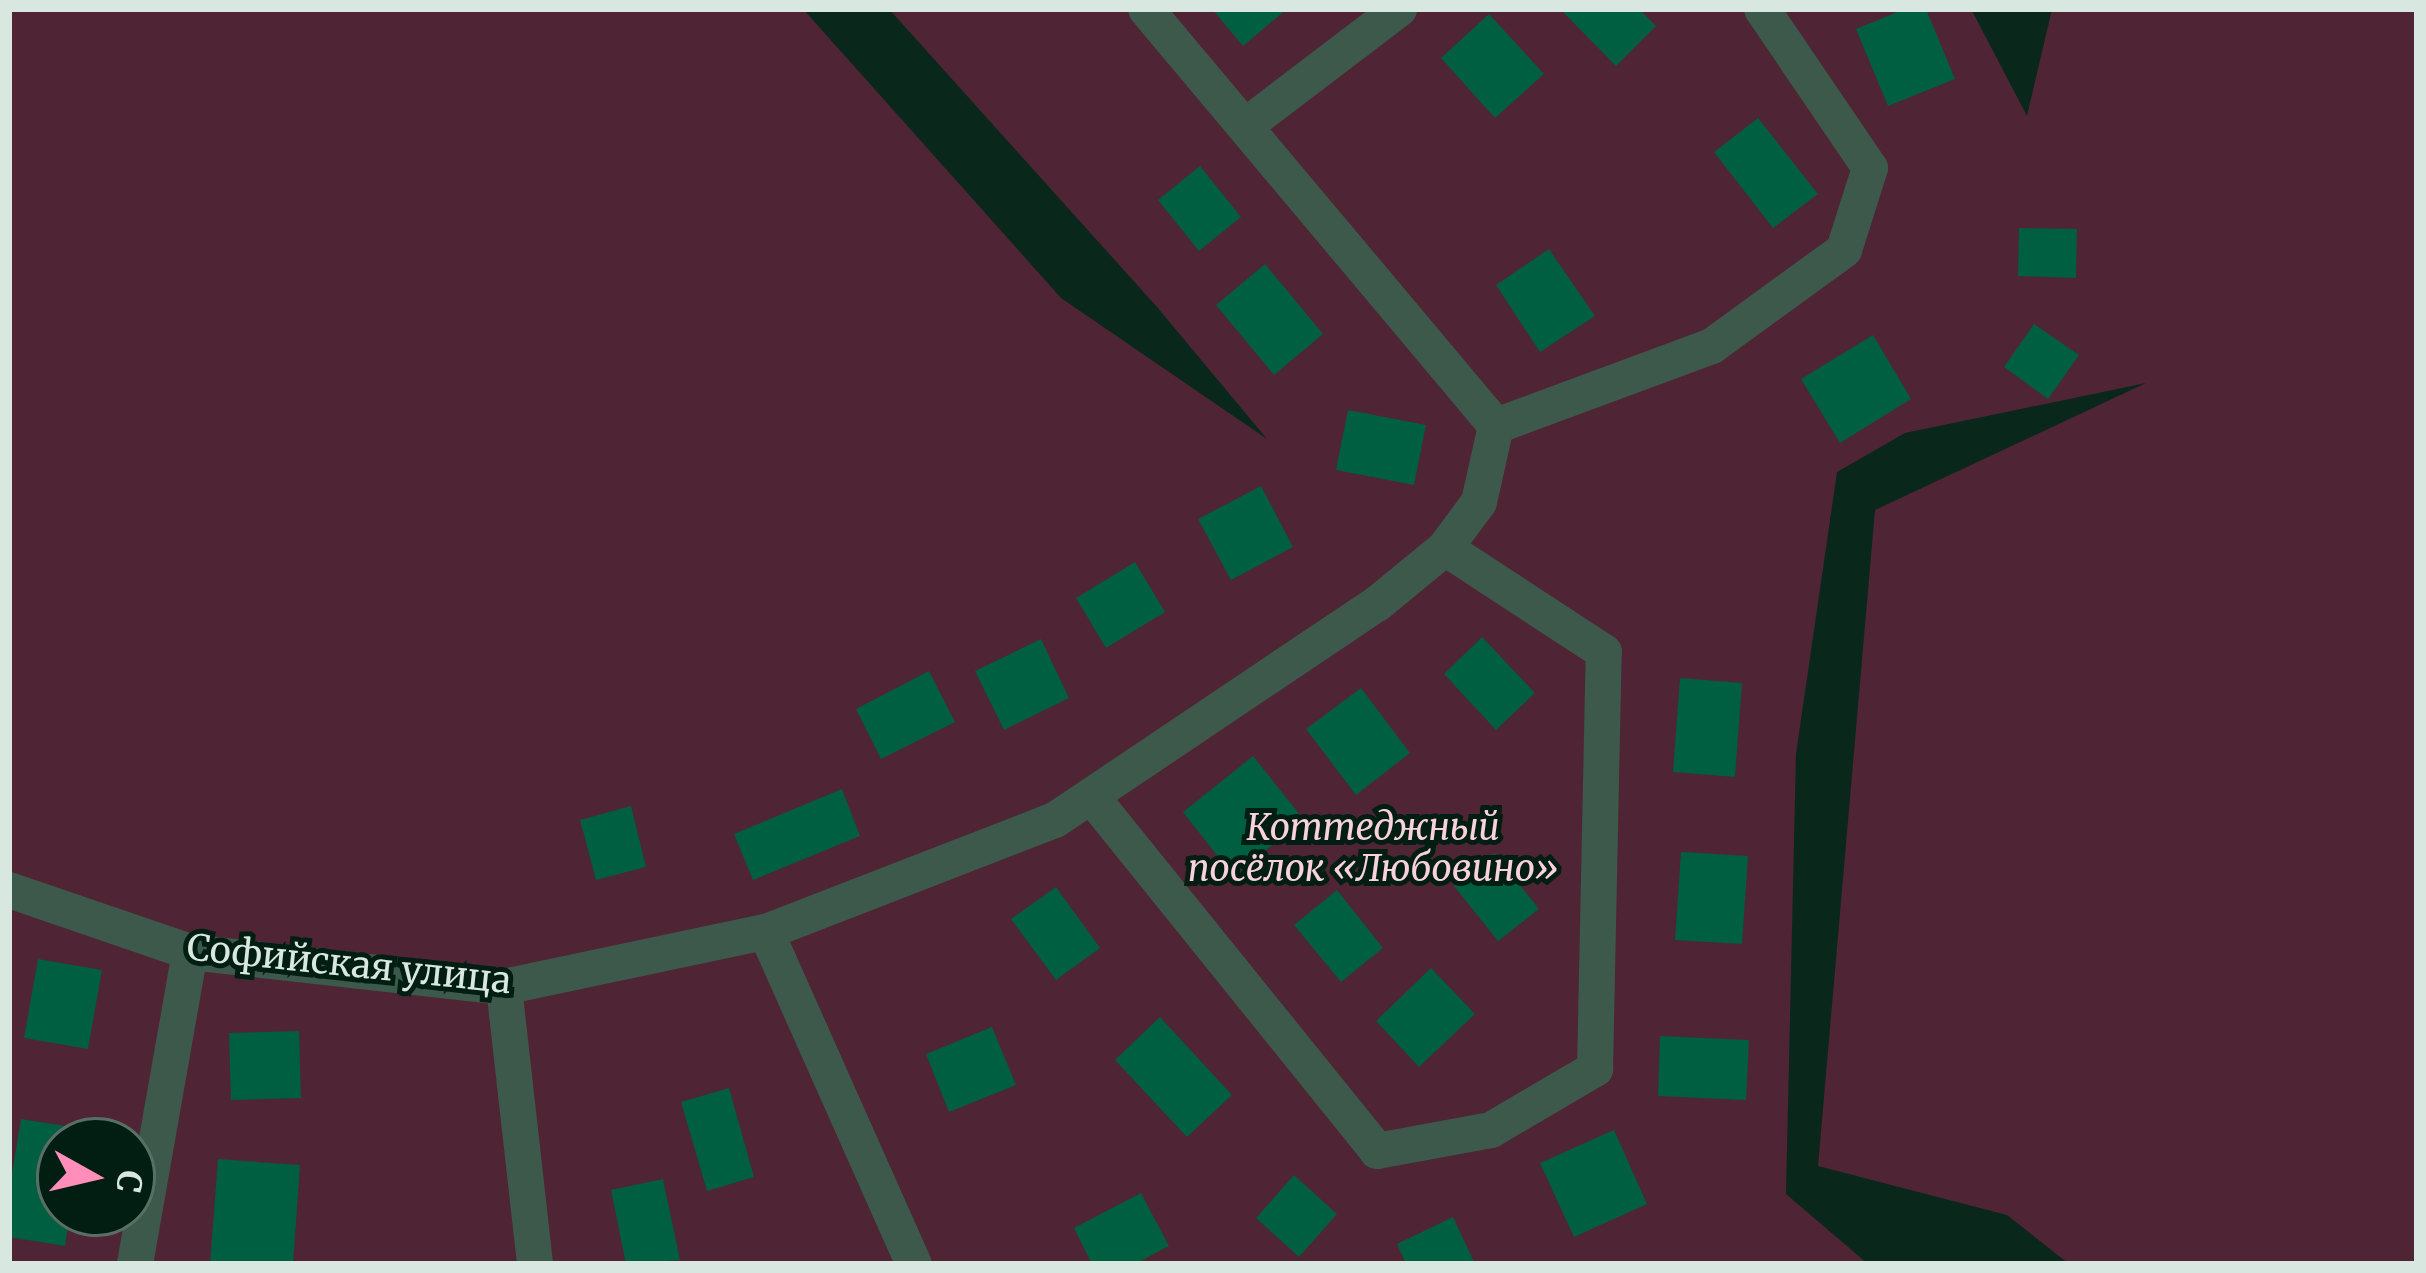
<!DOCTYPE html>
<meta charset="utf-8">
<style>
body{margin:0}
#map{position:relative;width:2426px;height:1273px;overflow:hidden;background:#0a271c;font-family:Merriweather,serif}
div>[style]{position:absolute}
.green>*{inset:0;background:#4f2435}
.building>*{inset:0;background:#005e41}
.minor>*{height:36px;margin:-18px;padding:0 18px;transform-origin:18px;border-radius:18px;background:#3c594b}
span{translate:-50% -50%;white-space:nowrap;text-align:center;line-height:1.15;-webkit-text-stroke:10px #021e13;paint-order:stroke}
.park-label{font-size:36px;color:#fad2df;font-style:italic}
.street-label{font-size:36px;color:#d8e8e0}
.frame{position:absolute;inset:0;border:12px solid #d8e8e0;pointer-events:none}
.north{position:absolute;left:36px;top:1117px;width:120px;height:120px;box-sizing:border-box;background:#021e13;border:3px solid #586f65;border-radius:50%;rotate:98deg;font-size:33px;font-weight:700;line-height:48px;text-align:center;color:#d8e8e0}
.north::after{content:'';display:block;margin:auto;width:42px;height:54px;background:#ff8eba;clip-path:polygon(50% 0,100% 100%,50% 72%,0 100%)}
</style>
<div id="map">
<div class="green">
<i style="clip-path:polygon(evenodd,9px 9px,803px 9px,1061px 298px,1267px 439px,1157px 307px,889px 9px,1971px 9px,2027px 116px,2052px 9px,2417px 9px,2417px 1264px,2069px 1264px,2007px 1215px,1818px 1166px,1875px 510px,2146px 383px,1905px 433px,1837px 472px,1796px 754px,1786px 1194px,1868px 1264px,9px 1264px,9px 9px,60px 1141px,132px 1141px,132px 1213px,60px 1213px,60px 1141px)"></i>
</div>
<div class="building">
<i style="clip-path:polygon(1212px 9px,1287px 9px,1243px 46px)"></i>
<i style="clip-path:polygon(1560px 9px,1639px 9px,1656px 26px,1616px 66px)"></i>
<i style="clip-path:polygon(1905px 9px,1926px 9px,1955px 79px,1888px 106px,1856px 29px)"></i>
<i style="clip-path:polygon(1489px 14px,1544px 74px,1495px 118px,1441px 58px)"></i>
<i style="clip-path:polygon(1758px 118px,1818px 194px,1773px 228px,1714px 152px)"></i>
<i style="clip-path:polygon(1200px 166px,1241px 217px,1199px 251px,1158px 200px)"></i>
<i style="clip-path:polygon(2019px 228px,2077px 229px,2076px 278px,2018px 276px)"></i>
<i style="clip-path:polygon(1549px 249px,1595px 316px,1540px 352px,1496px 285px)"></i>
<i style="clip-path:polygon(1265px 264px,1323px 334px,1274px 375px,1216px 305px)"></i>
<i style="clip-path:polygon(2034px 324px,2079px 355px,2048px 399px,2004px 367px)"></i>
<i style="clip-path:polygon(1873px 335px,1911px 399px,1840px 443px,1801px 379px)"></i>
<i style="clip-path:polygon(1348px 410px,1426px 425px,1414px 485px,1336px 470px)"></i>
<i style="clip-path:polygon(1261px 486px,1293px 547px,1231px 580px,1198px 519px)"></i>
<i style="clip-path:polygon(1135px 562px,1165px 612px,1106px 648px,1076px 598px)"></i>
<i style="clip-path:polygon(1482px 637px,1535px 693px,1496px 730px,1444px 674px)"></i>
<i style="clip-path:polygon(1041px 639px,1069px 698px,1004px 730px,975px 671px)"></i>
<i style="clip-path:polygon(929px 671px,955px 722px,881px 759px,856px 709px)"></i>
<i style="clip-path:polygon(1680px 678px,1742px 683px,1735px 777px,1673px 772px)"></i>
<i style="clip-path:polygon(1361px 688px,1410px 753px,1356px 795px,1306px 729px)"></i>
<i style="clip-path:polygon(1253px 756px,1304px 820px,1233px 876px,1183px 812px)"></i>
<i style="clip-path:polygon(842px 789px,860px 836px,753px 880px,734px 834px)"></i>
<i style="clip-path:polygon(631px 806px,646px 867px,596px 880px,580px 820px)"></i>
<i style="clip-path:polygon(1681px 852px,1748px 856px,1742px 944px,1675px 940px)"></i>
<i style="clip-path:polygon(1494px 853px,1539px 909px,1498px 941px,1454px 886px)"></i>
<i style="clip-path:polygon(1056px 887px,1100px 948px,1056px 980px,1011px 919px)"></i>
<i style="clip-path:polygon(1337px 890px,1383px 948px,1341px 982px,1294px 925px)"></i>
<i style="clip-path:polygon(38px 959px,102px 970px,88px 1049px,24px 1038px)"></i>
<i style="clip-path:polygon(1431px 968px,1475px 1014px,1419px 1067px,1376px 1021px)"></i>
<i style="clip-path:polygon(1160px 1017px,1232px 1095px,1187px 1137px,1115px 1060px)"></i>
<i style="clip-path:polygon(992px 1027px,1016px 1085px,949px 1112px,926px 1054px)"></i>
<i style="clip-path:polygon(299px 1031px,301px 1098px,231px 1100px,229px 1033px)"></i>
<i style="clip-path:polygon(1660px 1036px,1749px 1040px,1746px 1100px,1658px 1096px)"></i>
<i style="clip-path:polygon(729px 1088px,754px 1177px,707px 1191px,681px 1102px)"></i>
<i style="clip-path:polygon(21px 1119px,84px 1129px,82px 1141px,60px 1141px,60px 1213px,70px 1213px,65px 1246px,9px 1237px,9px 1191px)"></i>
<i style="clip-path:polygon(1614px 1130px,1647px 1204px,1574px 1237px,1540px 1163px)"></i>
<i style="clip-path:polygon(218px 1159px,300px 1165px,293px 1264px,210px 1264px)"></i>
<i style="clip-path:polygon(1294px 1175px,1337px 1214px,1299px 1257px,1256px 1218px)"></i>
<i style="clip-path:polygon(663px 1179px,680px 1260px,626px 1264px,611px 1190px)"></i>
<i style="clip-path:polygon(1141px 1193px,1169px 1246px,1135px 1264px,1092px 1264px,1074px 1228px)"></i>
<i style="clip-path:polygon(1453px 1217px,1475px 1264px,1406px 1264px,1397px 1244px)"></i>
</div>
<div class="minor">
<i style="left:1248px;top:124px;width:190px;rotate:-37.3deg"></i>
<i style="left:1496px;top:426px;width:230px;rotate:-20.3deg"></i>
<i style="left:1712px;top:346px;width:163px;rotate:-36deg"></i>
<i style="left:1844px;top:250px;width:86px;rotate:-72.4deg"></i>
<i style="left:1870px;top:168px;width:192px;rotate:-124.2deg"></i>
<i style="left:1091px;top:796px;width:456px;rotate:51.1deg"></i>
<i style="left:1377px;top:1151px;width:116px;rotate:-10.4deg"></i>
<i style="left:1491px;top:1130px;width:121px;rotate:-30.4deg"></i>
<i style="left:1595px;top:1069px;width:417px;rotate:-88.8deg"></i>
<i style="left:1604px;top:652px;width:190px;rotate:-146.8deg"></i>
<i style="left:9px;top:890px;width:191px;rotate:18.9deg"></i>
<i style="left:190px;top:952px;width:316px;rotate:6.4deg"></i>
<i style="left:504px;top:987px;width:268px;rotate:-11.9deg"></i>
<i style="left:766px;top:932px;width:310px;rotate:-21.2deg"></i>
<i style="left:1055px;top:820px;width:388px;rotate:-33.9deg"></i>
<i style="left:1377px;top:604px;width:88px;rotate:-39.5deg"></i>
<i style="left:1445px;top:548px;width:57px;rotate:-53.5deg"></i>
<i style="left:1479px;top:502px;width:78px;rotate:-77.4deg"></i>
<i style="left:1496px;top:426px;width:544px;rotate:-130.01deg"></i>
<i style="left:766px;top:932px;width:363px;rotate:66deg"></i>
<i style="left:504px;top:987px;width:279px;rotate:83.6deg"></i>
<i style="left:135px;top:1264px;width:317px;rotate:-80deg"></i>
</div>
<div class="park-label">
<span style="left:1373px;top:848px">Коттеджный<br>посёлок «Любовино»</span>
</div>
<div class="street-label">
<span style="left:349px;top:964px;rotate:6deg">Софийская улица</span>
</div>
<div class="frame"></div>
<div class="north">С</div>
</div>
